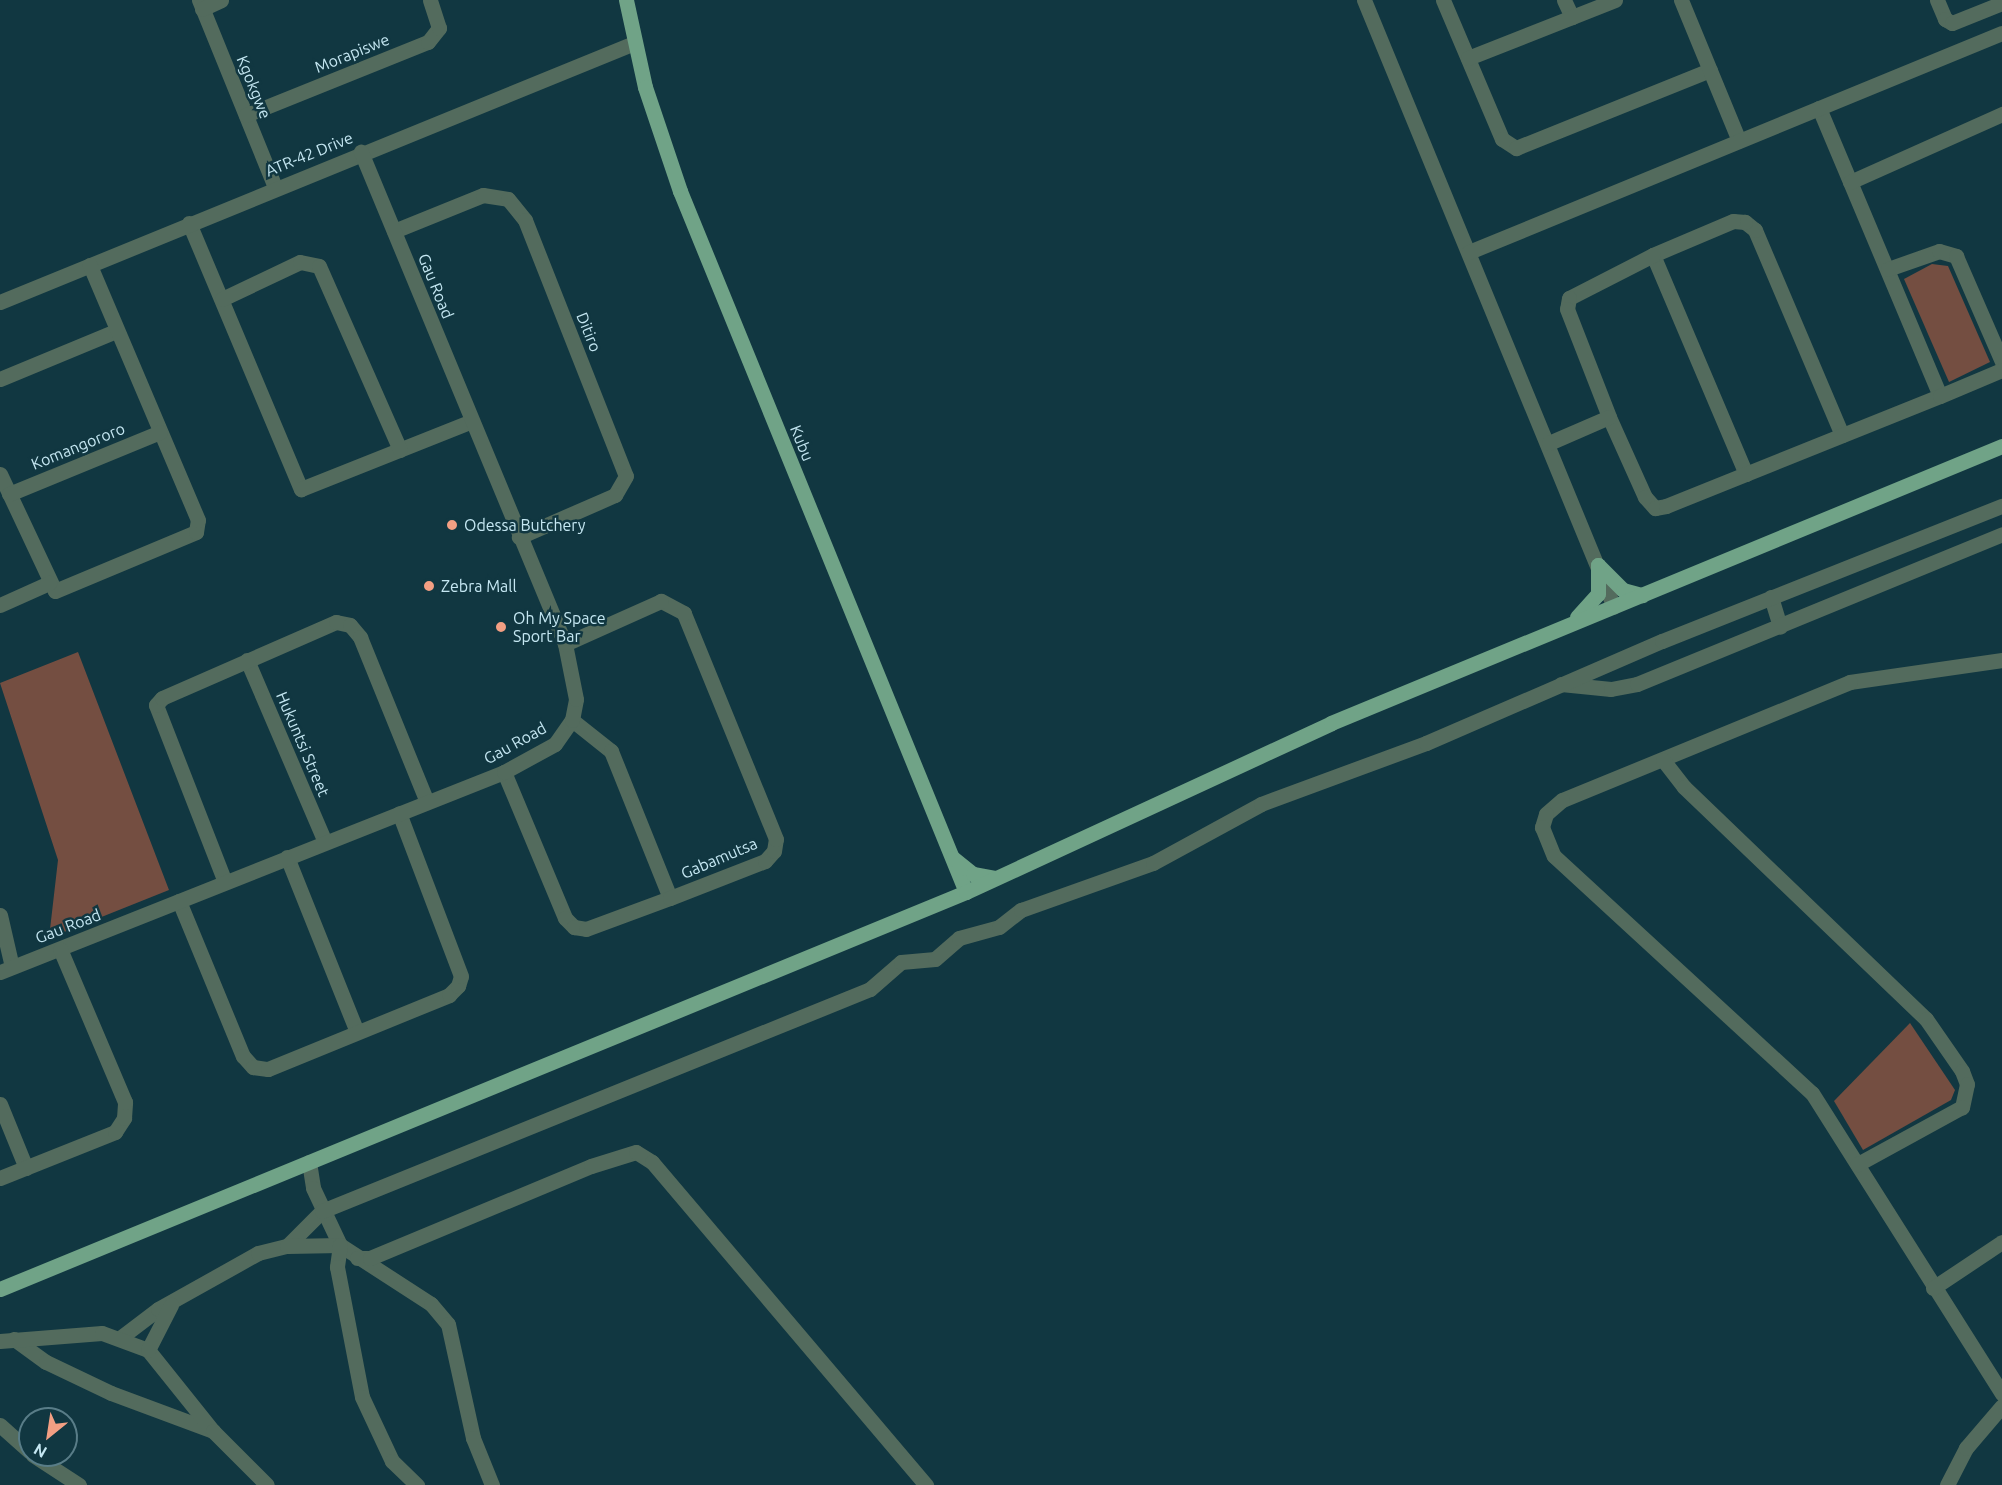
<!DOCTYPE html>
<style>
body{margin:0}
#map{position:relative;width:2002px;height:1485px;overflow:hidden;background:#113741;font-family:Ubuntu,sans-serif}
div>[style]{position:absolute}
.green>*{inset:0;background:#744e41}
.minor>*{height:15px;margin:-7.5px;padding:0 7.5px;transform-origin:7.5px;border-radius:7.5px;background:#536b5d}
.major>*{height:15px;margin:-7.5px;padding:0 7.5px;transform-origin:7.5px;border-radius:7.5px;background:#70a387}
.dots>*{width:16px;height:16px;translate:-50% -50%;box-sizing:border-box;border:3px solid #113741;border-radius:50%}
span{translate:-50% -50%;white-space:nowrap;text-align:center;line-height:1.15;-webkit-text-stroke:5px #113741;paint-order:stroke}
.street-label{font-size:16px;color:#c5e7f2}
.poi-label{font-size:16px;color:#c5e7f2}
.left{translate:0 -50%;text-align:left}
.north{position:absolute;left:18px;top:1407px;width:60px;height:60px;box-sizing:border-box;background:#113741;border:2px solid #597d88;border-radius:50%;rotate:210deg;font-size:16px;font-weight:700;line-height:24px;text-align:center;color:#c5e7f2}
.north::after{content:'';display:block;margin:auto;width:21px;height:27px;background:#f39f83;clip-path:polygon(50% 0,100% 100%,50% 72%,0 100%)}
</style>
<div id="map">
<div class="green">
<i style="clip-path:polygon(1932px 264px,1948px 266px,1990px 362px,1949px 382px,1904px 279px)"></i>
<i style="clip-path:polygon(78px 652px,169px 890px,49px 938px,58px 860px,0 683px)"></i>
<i style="clip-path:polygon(1910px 1023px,1955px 1090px,1951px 1100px,1863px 1150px,1834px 1101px)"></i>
</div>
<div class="minor">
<i style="left:199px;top:0;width:202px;rotate:67.9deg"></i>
<i style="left:1364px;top:0;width:656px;rotate:67.62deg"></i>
<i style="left:1443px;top:0;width:151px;rotate:67deg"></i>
<i style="left:1502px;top:139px;width:17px;rotate:33deg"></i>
<i style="left:1516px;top:148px;width:209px;rotate:-21.9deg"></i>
<i style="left:1564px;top:0;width:19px;rotate:65deg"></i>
<i style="left:1681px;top:0;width:152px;rotate:67.6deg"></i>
<i style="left:1937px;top:0;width:21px;rotate:67deg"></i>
<i style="left:1945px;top:19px;width:8px;rotate:30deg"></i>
<i style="left:1952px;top:23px;width:54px;rotate:-21.8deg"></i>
<i style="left:202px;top:9px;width:21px;rotate:-25deg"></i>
<i style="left:1468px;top:58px;width:158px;rotate:-21.5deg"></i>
<i style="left:1819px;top:108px;width:312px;rotate:67.2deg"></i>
<i style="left:246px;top:115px;width:196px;rotate:-21.9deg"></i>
<i style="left:428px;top:42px;width:18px;rotate:-52deg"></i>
<i style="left:439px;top:28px;width:29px;rotate:-108deg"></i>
<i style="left:1850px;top:182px;width:167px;rotate:-24.1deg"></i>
<i style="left:189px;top:223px;width:289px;rotate:67.2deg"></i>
<i style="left:301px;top:489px;width:184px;rotate:-21.7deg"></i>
<i style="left:394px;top:231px;width:96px;rotate:-22deg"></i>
<i style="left:483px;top:195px;width:25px;rotate:9deg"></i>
<i style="left:508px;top:199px;width:27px;rotate:51deg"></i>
<i style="left:525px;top:220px;width:275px;rotate:68.5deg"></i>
<i style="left:626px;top:476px;width:22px;rotate:120deg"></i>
<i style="left:615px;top:495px;width:105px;rotate:156.4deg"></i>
<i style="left:1469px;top:252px;width:576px;rotate:-22.34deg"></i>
<i style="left:1653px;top:255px;width:238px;rotate:67deg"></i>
<i style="left:1888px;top:269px;width:54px;rotate:-19.4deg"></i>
<i style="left:1939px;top:251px;width:18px;rotate:16deg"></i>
<i style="left:1956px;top:256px;width:116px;rotate:66.5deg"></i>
<i style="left:222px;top:299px;width:86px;rotate:-25.4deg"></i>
<i style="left:300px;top:262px;width:19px;rotate:12deg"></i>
<i style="left:319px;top:266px;width:201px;rotate:66.2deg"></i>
<i style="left:0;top:302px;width:685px;rotate:-22.22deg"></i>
<i style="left:0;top:379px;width:126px;rotate:-22.5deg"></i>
<i style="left:1842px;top:435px;width:223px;rotate:-113deg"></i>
<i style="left:1755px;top:230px;width:13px;rotate:-141deg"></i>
<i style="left:1745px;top:222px;width:12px;rotate:-175deg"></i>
<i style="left:1733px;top:221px;width:87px;rotate:157deg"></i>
<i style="left:1653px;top:255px;width:94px;rotate:152.9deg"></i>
<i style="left:1569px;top:298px;width:11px;rotate:100deg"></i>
<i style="left:1567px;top:309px;width:116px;rotate:68.7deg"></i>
<i style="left:1609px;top:417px;width:88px;rotate:65.8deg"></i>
<i style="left:1645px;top:497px;width:15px;rotate:48deg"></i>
<i style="left:1655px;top:508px;width:11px;rotate:-10deg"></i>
<i style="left:1666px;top:506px;width:295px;rotate:-21.9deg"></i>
<i style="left:1940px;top:396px;width:67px;rotate:-22.8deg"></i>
<i style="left:1549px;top:443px;width:65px;rotate:-23.4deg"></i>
<i style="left:0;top:474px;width:129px;rotate:64.8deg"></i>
<i style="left:55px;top:591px;width:153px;rotate:-22.7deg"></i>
<i style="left:196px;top:532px;width:12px;rotate:-81deg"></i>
<i style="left:198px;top:520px;width:277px;rotate:-113deg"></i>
<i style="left:9px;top:494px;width:163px;rotate:-22.3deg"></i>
<i style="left:1771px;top:597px;width:31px;rotate:73deg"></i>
<i style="left:0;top:605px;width:54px;rotate:-24.2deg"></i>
<i style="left:247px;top:660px;width:198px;rotate:66.8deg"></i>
<i style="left:2002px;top:660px;width:154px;rotate:171.8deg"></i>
<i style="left:1850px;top:682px;width:311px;rotate:157.7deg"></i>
<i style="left:1562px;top:800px;width:21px;rotate:139deg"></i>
<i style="left:1546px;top:814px;width:14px;rotate:107deg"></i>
<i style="left:1542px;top:827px;width:31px;rotate:68deg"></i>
<i style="left:1554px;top:856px;width:350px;rotate:42.6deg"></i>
<i style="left:1812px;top:1093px;width:356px;rotate:57.7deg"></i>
<i style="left:1561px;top:684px;width:50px;rotate:5.7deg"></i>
<i style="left:1611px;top:689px;width:26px;rotate:-11deg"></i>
<i style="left:1637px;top:684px;width:395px;rotate:-22.3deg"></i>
<i style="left:572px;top:720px;width:50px;rotate:38.5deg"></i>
<i style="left:611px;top:751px;width:158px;rotate:68.1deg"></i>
<i style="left:1663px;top:760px;width:34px;rotate:52deg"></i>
<i style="left:1684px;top:787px;width:335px;rotate:43.8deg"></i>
<i style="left:1926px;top:1019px;width:63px;rotate:55.3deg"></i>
<i style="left:1962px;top:1071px;width:14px;rotate:69deg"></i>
<i style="left:1967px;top:1084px;width:24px;rotate:102deg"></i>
<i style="left:1962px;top:1107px;width:119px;rotate:151.3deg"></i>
<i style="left:504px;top:772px;width:158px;rotate:67.3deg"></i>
<i style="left:565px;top:918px;width:13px;rotate:45deg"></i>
<i style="left:574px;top:927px;width:12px;rotate:9deg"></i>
<i style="left:586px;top:929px;width:90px;rotate:-20.3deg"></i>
<i style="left:670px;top:898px;width:102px;rotate:-21.3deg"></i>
<i style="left:765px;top:861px;width:13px;rotate:-48deg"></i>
<i style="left:774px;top:851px;width:12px;rotate:-81deg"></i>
<i style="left:776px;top:839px;width:244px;rotate:-112.2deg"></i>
<i style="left:684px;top:613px;width:26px;rotate:-152deg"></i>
<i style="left:661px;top:601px;width:105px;rotate:155.9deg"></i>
<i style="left:287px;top:857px;width:188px;rotate:68.2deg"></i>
<i style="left:225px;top:882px;width:190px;rotate:-111.3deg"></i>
<i style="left:156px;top:705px;width:9px;rotate:-49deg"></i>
<i style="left:162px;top:698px;width:190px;rotate:-23.6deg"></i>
<i style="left:336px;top:622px;width:14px;rotate:12deg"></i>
<i style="left:350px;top:625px;width:16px;rotate:50deg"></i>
<i style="left:360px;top:637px;width:178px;rotate:67.9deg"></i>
<i style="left:179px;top:901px;width:168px;rotate:67.6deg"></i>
<i style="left:243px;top:1056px;width:15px;rotate:48deg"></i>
<i style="left:253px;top:1067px;width:15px;rotate:8deg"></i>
<i style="left:268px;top:1069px;width:196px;rotate:-22.2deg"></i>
<i style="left:449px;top:995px;width:13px;rotate:-45deg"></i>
<i style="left:458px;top:986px;width:10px;rotate:-73deg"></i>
<i style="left:461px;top:976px;width:174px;rotate:-110.8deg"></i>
<i style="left:0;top:915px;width:53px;rotate:77deg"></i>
<i style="left:0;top:972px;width:542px;rotate:-21.64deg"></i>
<i style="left:504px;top:772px;width:58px;rotate:-28.8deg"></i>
<i style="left:555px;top:744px;width:29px;rotate:-55deg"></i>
<i style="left:572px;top:720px;width:21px;rotate:-79deg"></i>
<i style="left:576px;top:699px;width:56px;rotate:-101.3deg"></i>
<i style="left:565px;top:644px;width:533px;rotate:-112.52deg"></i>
<i style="left:0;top:1104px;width:69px;rotate:67.9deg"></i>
<i style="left:309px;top:1162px;width:26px;rotate:81deg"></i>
<i style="left:313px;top:1188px;width:63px;rotate:64.7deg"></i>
<i style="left:340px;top:1245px;width:108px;rotate:33deg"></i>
<i style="left:431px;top:1304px;width:26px;rotate:50deg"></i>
<i style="left:448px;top:1324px;width:117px;rotate:77.6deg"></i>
<i style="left:473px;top:1438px;width:51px;rotate:68deg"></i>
<i style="left:0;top:1178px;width:124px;rotate:-21.8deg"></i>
<i style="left:115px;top:1132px;width:17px;rotate:-57deg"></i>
<i style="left:124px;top:1118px;width:16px;rotate:-86deg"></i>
<i style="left:125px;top:1102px;width:166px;rotate:-113deg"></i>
<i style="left:287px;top:1246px;width:49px;rotate:-45deg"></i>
<i style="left:322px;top:1211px;width:591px;rotate:-22.05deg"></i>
<i style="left:870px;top:989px;width:41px;rotate:-41.1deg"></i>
<i style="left:901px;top:962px;width:34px;rotate:-5deg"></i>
<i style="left:935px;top:959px;width:32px;rotate:-41deg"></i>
<i style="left:959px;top:938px;width:41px;rotate:-15.4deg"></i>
<i style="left:999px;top:927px;width:28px;rotate:-38deg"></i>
<i style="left:1021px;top:910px;width:140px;rotate:-19.6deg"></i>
<i style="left:1153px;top:863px;width:123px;rotate:-28.6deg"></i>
<i style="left:1261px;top:804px;width:176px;rotate:-20.3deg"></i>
<i style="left:1426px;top:743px;width:257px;rotate:-23.4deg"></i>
<i style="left:1662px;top:641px;width:366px;rotate:-21.7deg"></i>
<i style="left:357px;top:1258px;width:13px"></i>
<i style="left:370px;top:1258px;width:239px;rotate:-22.6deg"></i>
<i style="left:591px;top:1166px;width:47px;rotate:-17.3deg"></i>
<i style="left:636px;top:1152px;width:19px;rotate:32deg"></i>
<i style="left:652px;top:1162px;width:424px;rotate:49.7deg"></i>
<i style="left:1933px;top:1288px;width:83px;rotate:-33.7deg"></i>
<i style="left:120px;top:1338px;width:48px;rotate:-37.3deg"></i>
<i style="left:158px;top:1309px;width:115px;rotate:-29.2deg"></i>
<i style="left:258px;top:1253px;width:30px;rotate:-14deg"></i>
<i style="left:287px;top:1246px;width:53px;rotate:-1.1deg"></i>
<i style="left:340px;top:1245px;width:22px;rotate:98deg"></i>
<i style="left:337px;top:1267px;width:132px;rotate:79.1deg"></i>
<i style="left:362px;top:1397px;width:71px;rotate:64.9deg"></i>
<i style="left:392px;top:1461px;width:35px;rotate:44deg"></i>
<i style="left:14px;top:1339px;width:39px;rotate:36deg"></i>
<i style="left:46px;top:1362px;width:72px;rotate:25.5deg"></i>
<i style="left:111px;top:1393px;width:109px;rotate:20.4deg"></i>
<i style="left:0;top:1341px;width:102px;rotate:-4.5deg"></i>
<i style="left:102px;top:1333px;width:49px;rotate:20.3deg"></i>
<i style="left:148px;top:1350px;width:104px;rotate:51.3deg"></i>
<i style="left:213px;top:1431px;width:76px;rotate:45deg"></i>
<i style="left:148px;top:1350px;width:51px;rotate:-62.9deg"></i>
<i style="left:0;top:1425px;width:40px;rotate:42deg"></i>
<i style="left:33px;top:1455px;width:55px;rotate:33.1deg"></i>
<i style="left:1947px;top:1485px;width:42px;rotate:-62.8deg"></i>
<i style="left:1966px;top:1448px;width:55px;rotate:-49.4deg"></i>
</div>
<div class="major">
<i style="left:626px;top:0;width:89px;rotate:77.7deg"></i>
<i style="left:645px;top:87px;width:110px;rotate:71.4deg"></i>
<i style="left:680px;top:191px;width:757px;rotate:67.81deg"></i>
<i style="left:1598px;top:565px;width:35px;rotate:45deg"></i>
<i style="left:1623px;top:590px;width:20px;rotate:15deg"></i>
<i style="left:1577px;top:617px;width:31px;rotate:-48deg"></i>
<i style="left:1598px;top:594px;width:29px;rotate:-90deg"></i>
<i style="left:953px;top:858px;width:26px;rotate:39deg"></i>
<i style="left:973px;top:874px;width:22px;rotate:10deg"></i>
<i style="left:0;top:1289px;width:1044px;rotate:-22.34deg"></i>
<i style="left:966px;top:892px;width:402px;rotate:-24.8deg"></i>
<i style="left:1331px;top:723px;width:726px;rotate:-22.43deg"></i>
</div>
<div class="dots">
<i style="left:452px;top:525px;background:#f39f83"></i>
<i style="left:429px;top:586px;background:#f39f83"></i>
<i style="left:501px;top:627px;background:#f39f83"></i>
</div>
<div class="street-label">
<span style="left:352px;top:53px;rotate:-22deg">Morapiswe</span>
<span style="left:254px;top:87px;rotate:68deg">Kgokgwe</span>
<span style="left:309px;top:154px;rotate:-22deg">ATR-42 Drive</span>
<span style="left:436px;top:286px;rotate:68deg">Gau Road</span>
<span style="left:589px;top:332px;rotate:68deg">Ditiro</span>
<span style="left:802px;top:443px;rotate:68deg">Kubu</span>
<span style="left:78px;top:446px;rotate:-22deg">Komangororo</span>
<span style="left:515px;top:743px;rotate:-29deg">Gau Road</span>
<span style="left:303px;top:744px;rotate:67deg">Hukuntsi Street</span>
<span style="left:719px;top:858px;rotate:-23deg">Gabamutsa</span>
<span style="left:68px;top:926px;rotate:-21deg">Gau Road</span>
</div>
<div class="poi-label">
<span class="left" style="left:464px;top:525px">Odessa Butchery</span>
<span class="left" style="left:441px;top:586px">Zebra Mall</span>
<span class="left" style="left:513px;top:627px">Oh My Space<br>Sport Bar</span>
</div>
<div class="north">N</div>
</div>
